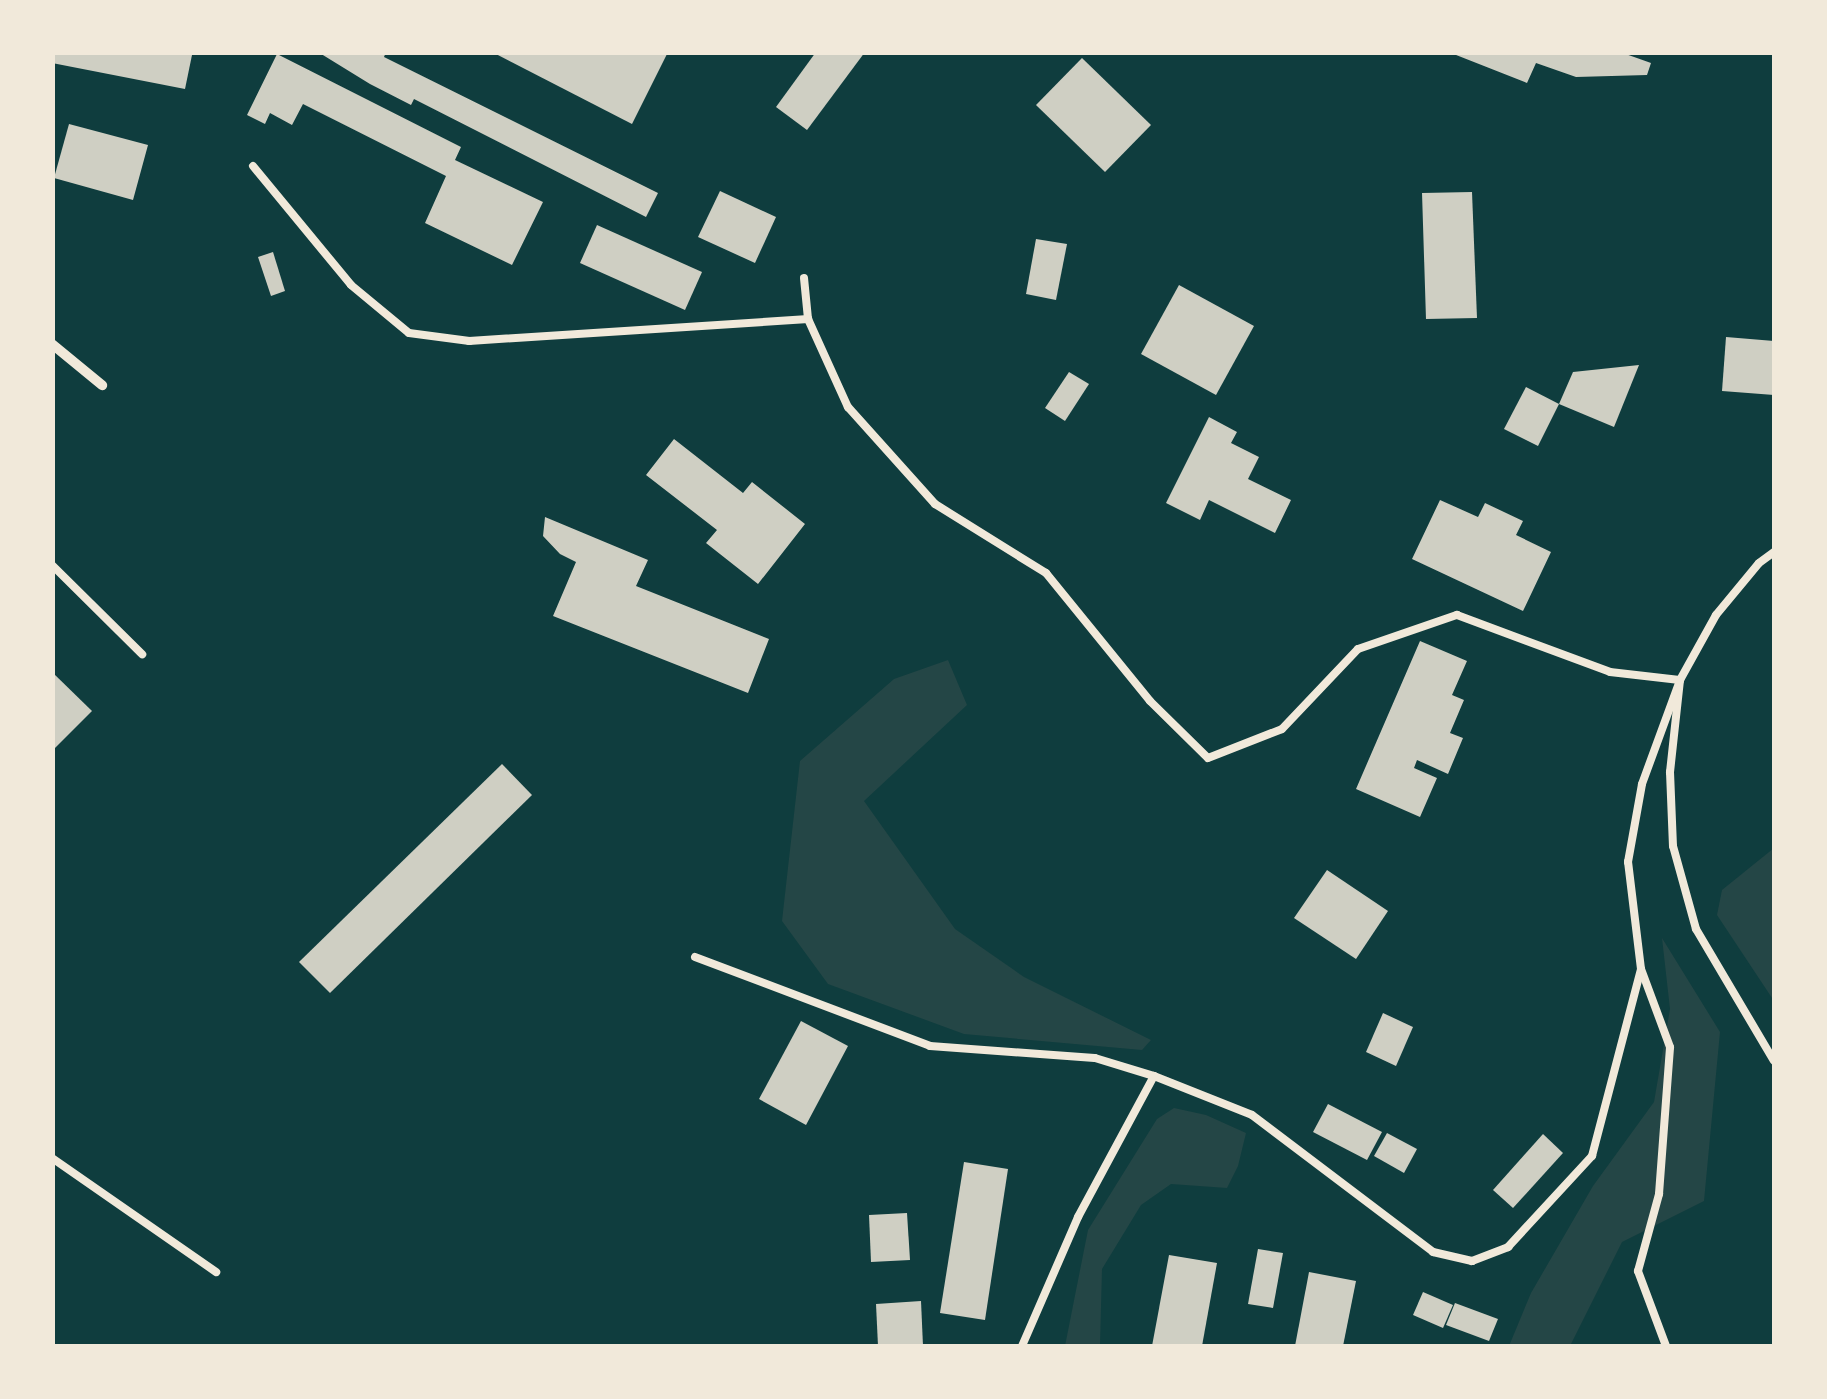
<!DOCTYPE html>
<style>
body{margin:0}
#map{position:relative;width:1827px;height:1399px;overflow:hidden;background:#0f3d3e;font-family:"Nunito Sans",sans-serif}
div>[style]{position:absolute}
.green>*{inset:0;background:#244646}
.building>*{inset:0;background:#cfcfc3}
.service>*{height:8px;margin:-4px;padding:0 4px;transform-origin:4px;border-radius:4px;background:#f1e9da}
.minor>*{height:10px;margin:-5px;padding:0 5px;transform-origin:5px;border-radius:5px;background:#f1e9da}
span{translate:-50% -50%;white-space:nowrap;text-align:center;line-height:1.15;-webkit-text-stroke:8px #f1e9da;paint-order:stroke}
.frame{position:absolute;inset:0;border:55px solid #f1e9da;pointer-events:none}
</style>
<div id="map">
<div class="green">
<i style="clip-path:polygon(948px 660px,967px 705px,864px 801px,955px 929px,1024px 977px,1151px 1040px,1142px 1050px,964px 1034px,828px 984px,782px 921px,800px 761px,894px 679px)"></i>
<i style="clip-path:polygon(1774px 848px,1774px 1001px,1717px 915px,1722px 890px)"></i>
<i style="clip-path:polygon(1662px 938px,1720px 1032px,1704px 1201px,1622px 1242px,1570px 1346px,1509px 1346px,1531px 1293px,1593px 1186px,1654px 1102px,1670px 1009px)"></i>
<i style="clip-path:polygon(1174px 1108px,1206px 1115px,1246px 1133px,1238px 1166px,1227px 1188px,1171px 1184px,1141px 1205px,1102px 1269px,1100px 1346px,1065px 1346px,1088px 1230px,1157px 1119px)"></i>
</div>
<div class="building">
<i style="clip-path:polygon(52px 52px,180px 52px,192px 55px,185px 89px,52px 63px)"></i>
<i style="clip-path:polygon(318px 52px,386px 52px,384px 57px,658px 193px,646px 217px,414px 99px,411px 105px,370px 84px)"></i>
<i style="clip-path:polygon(492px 52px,668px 52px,632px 124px)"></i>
<i style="clip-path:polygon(816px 52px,865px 52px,807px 130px,776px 107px)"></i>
<i style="clip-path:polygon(1620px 52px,1651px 63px,1647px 75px,1576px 77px,1536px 63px,1527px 83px,1451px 53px)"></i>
<i style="clip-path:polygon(277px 54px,461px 147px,455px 160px,543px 202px,512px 265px,425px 223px,446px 176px,303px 104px,292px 125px,270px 113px,265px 124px,247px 115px)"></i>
<i style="clip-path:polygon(1082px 58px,1151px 125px,1105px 172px,1036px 105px)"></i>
<i style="clip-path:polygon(69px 124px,148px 145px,133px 200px,54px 178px)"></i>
<i style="clip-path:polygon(720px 191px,776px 217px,755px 263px,698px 237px)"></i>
<i style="clip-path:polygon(1472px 192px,1477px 318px,1426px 319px,1422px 193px)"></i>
<i style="clip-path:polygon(597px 225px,702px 272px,685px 310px,580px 263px)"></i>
<i style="clip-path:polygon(1036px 239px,1067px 244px,1056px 300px,1026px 294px)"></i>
<i style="clip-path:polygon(273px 252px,285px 291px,271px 296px,258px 257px)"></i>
<i style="clip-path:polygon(1179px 285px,1254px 326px,1216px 395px,1141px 354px)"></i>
<i style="clip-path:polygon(1726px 337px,1774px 341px,1774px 395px,1722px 391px)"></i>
<i style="clip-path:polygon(1639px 365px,1614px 427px,1559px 404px,1573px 372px)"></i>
<i style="clip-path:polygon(1069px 372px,1089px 384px,1065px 421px,1045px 408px)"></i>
<i style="clip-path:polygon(1526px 387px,1559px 404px,1538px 446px,1504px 429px)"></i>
<i style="clip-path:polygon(1209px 417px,1237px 432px,1231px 443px,1259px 457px,1248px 479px,1291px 500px,1275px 533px,1209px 500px,1200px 520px,1166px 503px)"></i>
<i style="clip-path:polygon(674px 439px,743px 493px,752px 482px,805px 524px,758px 584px,706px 543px,717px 530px,646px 475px)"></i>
<i style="clip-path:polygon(1440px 500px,1478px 517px,1485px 503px,1523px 521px,1516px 535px,1551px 552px,1523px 611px,1412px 559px)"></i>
<i style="clip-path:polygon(545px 517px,648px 560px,636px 586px,769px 639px,748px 693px,553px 616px,576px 562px,560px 554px,543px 536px)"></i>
<i style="clip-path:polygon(1420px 641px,1467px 661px,1452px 695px,1464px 700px,1450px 733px,1463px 738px,1448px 774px,1417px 760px,1414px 768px,1437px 778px,1420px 817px,1356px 789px)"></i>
<i style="clip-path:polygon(52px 672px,92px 711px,52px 751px)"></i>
<i style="clip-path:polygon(502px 764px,532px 795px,330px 993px,299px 962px)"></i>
<i style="clip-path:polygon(1327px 870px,1388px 911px,1356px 959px,1294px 918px)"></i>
<i style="clip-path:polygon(1383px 1013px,1413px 1027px,1396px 1066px,1366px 1052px)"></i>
<i style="clip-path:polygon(801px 1021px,848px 1046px,806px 1125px,759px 1099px)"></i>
<i style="clip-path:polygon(1328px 1104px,1382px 1132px,1367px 1160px,1313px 1132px)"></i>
<i style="clip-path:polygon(1387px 1133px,1417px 1149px,1404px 1173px,1374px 1156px)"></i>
<i style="clip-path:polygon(1543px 1134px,1563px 1153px,1513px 1208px,1493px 1190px)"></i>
<i style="clip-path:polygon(964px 1162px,1008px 1169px,985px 1320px,940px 1313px)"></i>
<i style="clip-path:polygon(907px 1213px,910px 1260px,871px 1262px,869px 1215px)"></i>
<i style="clip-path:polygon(1258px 1249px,1283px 1253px,1273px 1308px,1248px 1304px)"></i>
<i style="clip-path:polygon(1169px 1255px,1217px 1263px,1202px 1346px,1152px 1346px)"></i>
<i style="clip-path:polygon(1309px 1272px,1356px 1281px,1343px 1346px,1295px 1346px)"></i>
<i style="clip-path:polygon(1423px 1292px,1453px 1305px,1443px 1328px,1413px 1315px)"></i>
<i style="clip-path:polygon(921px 1301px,923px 1346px,878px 1346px,876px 1304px)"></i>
<i style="clip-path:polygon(1455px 1303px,1498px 1319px,1489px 1341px,1446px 1325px)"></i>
</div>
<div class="service">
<i style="left:253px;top:166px;width:154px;rotate:50.5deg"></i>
<i style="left:351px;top:285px;width:75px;rotate:39.6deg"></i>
<i style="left:409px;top:333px;width:61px;rotate:7.6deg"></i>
<i style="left:469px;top:341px;width:340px;rotate:-3.7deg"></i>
<i style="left:804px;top:278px;width:41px;rotate:84.4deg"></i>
<i style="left:808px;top:319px;width:97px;rotate:65.6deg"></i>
<i style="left:848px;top:407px;width:130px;rotate:48.1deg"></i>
<i style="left:935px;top:504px;width:131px;rotate:31.9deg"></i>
<i style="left:1046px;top:573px;width:165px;rotate:50.9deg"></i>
<i style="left:1150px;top:701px;width:81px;rotate:44.5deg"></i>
<i style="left:1208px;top:758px;width:79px;rotate:-21.4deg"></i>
<i style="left:1282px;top:729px;width:110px;rotate:-46.5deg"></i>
<i style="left:1358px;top:649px;width:105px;rotate:-19deg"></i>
<i style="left:1457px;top:615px;width:163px;rotate:20.4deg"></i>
<i style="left:1610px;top:672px;width:70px;rotate:6.5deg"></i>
<i style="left:1680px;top:680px;width:93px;rotate:96.2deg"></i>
<i style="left:1670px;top:772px;width:74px;rotate:87.7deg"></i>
<i style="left:1673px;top:846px;width:86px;rotate:74.5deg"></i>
<i style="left:1696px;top:929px;width:153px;rotate:59.4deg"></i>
<i style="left:52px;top:565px;width:127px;rotate:44.7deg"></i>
<i style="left:695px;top:957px;width:251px;rotate:20.7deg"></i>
<i style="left:930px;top:1046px;width:165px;rotate:4.2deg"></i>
<i style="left:1095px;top:1058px;width:62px;rotate:17deg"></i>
<i style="left:1154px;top:1076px;width:105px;rotate:21.7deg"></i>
<i style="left:1252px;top:1115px;width:227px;rotate:37.1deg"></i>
<i style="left:1433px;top:1252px;width:40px;rotate:13deg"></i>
<i style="left:1472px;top:1261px;width:39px;rotate:-21deg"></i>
<i style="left:1508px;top:1247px;width:124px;rotate:-47.3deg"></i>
<i style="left:1592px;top:1156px;width:193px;rotate:-75.3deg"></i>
<i style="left:52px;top:1158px;width:200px;rotate:34.8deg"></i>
<i style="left:1022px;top:1346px;width:141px;rotate:-66.5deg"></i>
<i style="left:1078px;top:1217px;width:160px;rotate:-61.7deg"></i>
<i style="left:1666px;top:1346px;width:80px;rotate:-110.5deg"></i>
<i style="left:1638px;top:1271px;width:80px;rotate:-74.7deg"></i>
<i style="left:1659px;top:1194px;width:147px;rotate:-85.7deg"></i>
<i style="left:1670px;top:1047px;width:83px;rotate:-110.4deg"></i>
<i style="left:1641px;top:969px;width:108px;rotate:-96.9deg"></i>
<i style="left:1628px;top:862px;width:79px;rotate:-79.8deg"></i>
<i style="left:1642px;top:784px;width:111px;rotate:-69.9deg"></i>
<i style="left:1680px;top:680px;width:74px;rotate:-61deg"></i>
<i style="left:1716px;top:615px;width:67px;rotate:-50.4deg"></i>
<i style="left:1759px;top:563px;width:19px;rotate:-36deg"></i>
</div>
<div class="minor">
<i style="left:52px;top:344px;width:65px;rotate:39.4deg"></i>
</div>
<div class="frame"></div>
</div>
